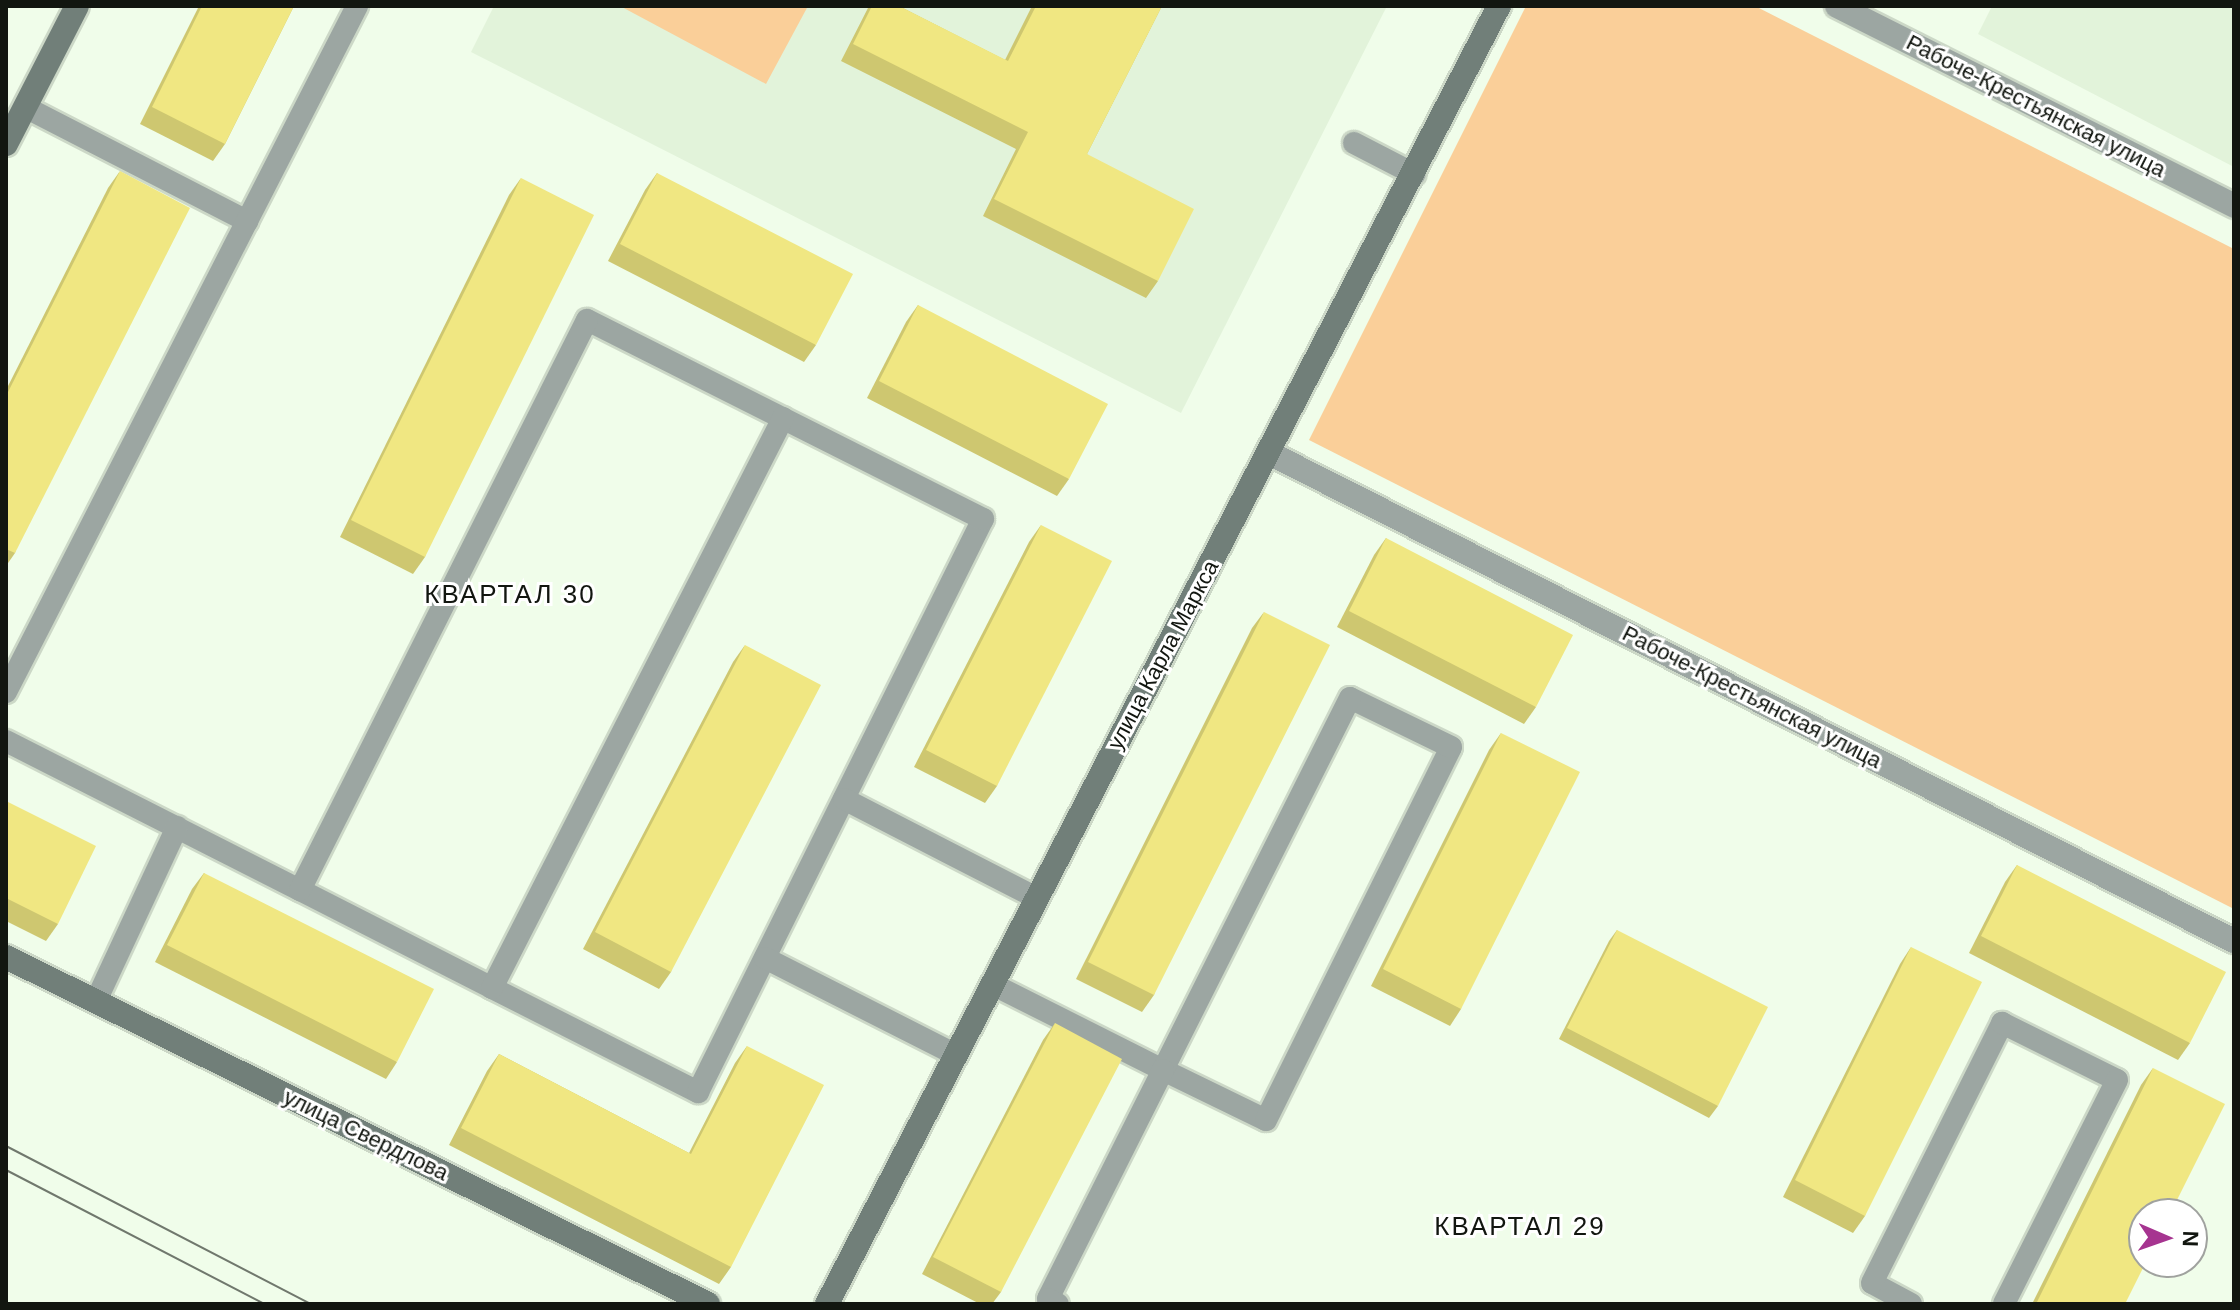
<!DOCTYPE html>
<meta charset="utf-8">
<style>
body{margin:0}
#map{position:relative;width:2240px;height:1310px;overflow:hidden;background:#f0fdea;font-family:Helvetica,sans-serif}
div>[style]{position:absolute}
.built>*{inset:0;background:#e2f3da}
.green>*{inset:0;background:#facf99}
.roads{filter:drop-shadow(2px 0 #ccd8c7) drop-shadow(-2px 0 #ccd8c7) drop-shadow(0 2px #ccd8c7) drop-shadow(0 -2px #ccd8c7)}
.lane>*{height:22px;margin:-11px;padding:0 11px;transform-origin:11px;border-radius:11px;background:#9ca6a2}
.street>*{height:24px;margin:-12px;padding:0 12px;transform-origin:12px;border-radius:12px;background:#9ca6a2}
.secondary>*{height:24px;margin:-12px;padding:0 12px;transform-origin:12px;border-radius:12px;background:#717f79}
.tram>*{height:2px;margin:-1px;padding:0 1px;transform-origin:1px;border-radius:1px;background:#70786d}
.wall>*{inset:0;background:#cec770}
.building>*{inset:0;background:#f0e782}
span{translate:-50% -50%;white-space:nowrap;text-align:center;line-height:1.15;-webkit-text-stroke:6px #fff;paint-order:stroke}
.street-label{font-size:22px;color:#121610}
.quarter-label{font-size:26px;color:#121610;letter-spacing:2px}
.frame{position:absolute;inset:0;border:8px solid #121610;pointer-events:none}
.north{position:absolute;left:2128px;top:1198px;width:80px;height:80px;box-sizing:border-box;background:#fff;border:2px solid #a0a29f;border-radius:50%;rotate:92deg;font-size:22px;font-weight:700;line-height:32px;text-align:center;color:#121610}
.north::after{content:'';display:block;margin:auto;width:28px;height:36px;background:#a63490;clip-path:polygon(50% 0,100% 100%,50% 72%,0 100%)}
</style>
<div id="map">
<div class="built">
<i style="clip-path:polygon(494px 6px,1387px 6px,1181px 413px,471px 52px)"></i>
<i style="clip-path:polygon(1992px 6px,2234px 6px,2234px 167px,1978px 34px)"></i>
</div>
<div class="green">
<i style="clip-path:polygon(620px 6px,808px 6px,766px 84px)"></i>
<i style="clip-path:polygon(1526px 6px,1755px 6px,2234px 249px,2234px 909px,1309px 440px)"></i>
</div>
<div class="roads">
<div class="lane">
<i style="left:25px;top:107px;width:250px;rotate:27.2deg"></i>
<i style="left:1354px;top:143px;width:68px;rotate:27.3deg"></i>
<i style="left:6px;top:692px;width:771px;rotate:-62.9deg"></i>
<i style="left:6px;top:741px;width:330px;rotate:26.9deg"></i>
<i style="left:300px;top:890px;width:216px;rotate:27deg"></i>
<i style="left:492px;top:988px;width:231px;rotate:26.8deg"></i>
<i style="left:698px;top:1092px;width:640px;rotate:-63.56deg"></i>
<i style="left:983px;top:519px;width:443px;rotate:-153.3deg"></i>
<i style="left:587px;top:320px;width:638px;rotate:116.73deg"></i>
<i style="left:844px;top:799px;width:215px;rotate:27.2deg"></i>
<i style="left:765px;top:958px;width:214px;rotate:26.9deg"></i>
<i style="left:992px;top:984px;width:191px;rotate:26.7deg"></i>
<i style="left:1163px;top:1070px;width:114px;rotate:25.9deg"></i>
<i style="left:1266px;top:1120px;width:416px;rotate:-63.6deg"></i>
<i style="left:1451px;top:747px;width:112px;rotate:-154.1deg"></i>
<i style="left:1350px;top:698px;width:416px;rotate:116.7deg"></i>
<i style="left:1163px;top:1070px;width:256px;rotate:116.7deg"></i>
<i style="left:1048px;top:1299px;width:11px;rotate:27deg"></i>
<i style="left:492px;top:988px;width:640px;rotate:-62.95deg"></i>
<i style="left:96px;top:1001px;width:192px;rotate:-65deg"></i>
<i style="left:1911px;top:1304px;width:44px;rotate:-151.7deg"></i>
<i style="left:1872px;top:1283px;width:291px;rotate:-63.4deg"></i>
<i style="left:2002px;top:1023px;width:128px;rotate:26.4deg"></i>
<i style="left:2117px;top:1080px;width:251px;rotate:116.8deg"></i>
</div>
<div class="street">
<i style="left:1837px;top:6px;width:445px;rotate:26.7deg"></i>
<i style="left:1269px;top:453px;width:1081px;rotate:26.83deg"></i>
</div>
<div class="secondary">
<i style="left:6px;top:144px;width:155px;rotate:-62.8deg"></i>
<i style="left:6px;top:957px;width:783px;rotate:26.3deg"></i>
<i style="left:827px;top:1304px;width:1462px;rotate:-62.63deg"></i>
</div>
</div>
<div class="tram">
<i style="left:6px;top:1146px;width:343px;rotate:27.4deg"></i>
<i style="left:6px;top:1170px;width:292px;rotate:27.4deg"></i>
</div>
<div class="wall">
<i style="clip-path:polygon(199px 6px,294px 6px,225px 144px,213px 161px,140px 124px)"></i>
<i style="clip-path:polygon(869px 6px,899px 6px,1005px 60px,1032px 6px,1162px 6px,1087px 154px,1158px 281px,1146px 298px,983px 216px,1016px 149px,841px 61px)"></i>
<i style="clip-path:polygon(120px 171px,15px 553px,6px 566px,6px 390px,108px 188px)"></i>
<i style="clip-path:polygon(657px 173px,816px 345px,804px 362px,608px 261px,645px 190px)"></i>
<i style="clip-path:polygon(521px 178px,425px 557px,413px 574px,340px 537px,509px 195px)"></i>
<i style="clip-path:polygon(918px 305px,1069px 479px,1057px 496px,867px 398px,906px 322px)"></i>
<i style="clip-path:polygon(1041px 525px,997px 786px,985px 803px,914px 767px,1029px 542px)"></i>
<i style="clip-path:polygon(1386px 538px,1536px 707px,1524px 724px,1337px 627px,1374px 555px)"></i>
<i style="clip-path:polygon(1264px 612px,1154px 995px,1142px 1012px,1076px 979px,1252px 628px)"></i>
<i style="clip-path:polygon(745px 645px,671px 972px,659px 989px,583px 949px,733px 662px)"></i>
<i style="clip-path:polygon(1501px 733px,1461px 1009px,1450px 1026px,1371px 986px,1489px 750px)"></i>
<i style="clip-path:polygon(6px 801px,58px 924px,46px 941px,6px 921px)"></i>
<i style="clip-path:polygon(2017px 865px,2190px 1043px,2178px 1060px,1969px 953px,2005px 882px)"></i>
<i style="clip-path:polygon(204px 873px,397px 1062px,386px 1079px,155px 962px,192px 889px)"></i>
<i style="clip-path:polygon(1617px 930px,1718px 1106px,1709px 1118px,1559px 1039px,1609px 941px)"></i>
<i style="clip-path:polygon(1911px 947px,1865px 1216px,1853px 1233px,1783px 1197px,1900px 964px)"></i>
<i style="clip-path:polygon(1055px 1023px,1001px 1292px,992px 1304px,980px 1304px,922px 1274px,1043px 1040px)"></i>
<i style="clip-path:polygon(747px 1046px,731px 1267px,719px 1284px,449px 1145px,487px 1071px,499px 1054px,689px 1153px,735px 1063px)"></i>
<i style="clip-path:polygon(2153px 1068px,2125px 1304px,2032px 1304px,2141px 1085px)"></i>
</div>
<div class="building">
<i style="clip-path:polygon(202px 6px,294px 6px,225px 144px,152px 107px)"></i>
<i style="clip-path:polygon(872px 6px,899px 6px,1008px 61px,1036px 6px,1162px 6px,1087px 154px,1194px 209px,1158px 281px,994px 199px,1028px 132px,853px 44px)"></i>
<i style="clip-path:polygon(120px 171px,190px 208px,15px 553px,6px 549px,6px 396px)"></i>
<i style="clip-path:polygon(657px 173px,853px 274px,816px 345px,620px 244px)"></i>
<i style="clip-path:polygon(521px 178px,594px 215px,425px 557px,351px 520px)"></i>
<i style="clip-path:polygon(918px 305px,1108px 404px,1069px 479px,879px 381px)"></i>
<i style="clip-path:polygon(1041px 525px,1112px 561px,997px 786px,926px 750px)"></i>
<i style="clip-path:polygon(1386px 538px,1573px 635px,1536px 707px,1349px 611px)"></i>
<i style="clip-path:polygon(1264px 612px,1330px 645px,1154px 995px,1088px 962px)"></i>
<i style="clip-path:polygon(745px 645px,821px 685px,671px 972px,595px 932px)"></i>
<i style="clip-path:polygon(1501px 733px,1580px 772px,1461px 1009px,1383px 969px)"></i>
<i style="clip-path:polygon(6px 801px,96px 846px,58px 924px,6px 898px)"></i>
<i style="clip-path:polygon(2017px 865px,2226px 972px,2190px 1043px,1981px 936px)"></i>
<i style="clip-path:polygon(204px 873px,434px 989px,397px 1062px,167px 945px)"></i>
<i style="clip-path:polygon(1617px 930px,1768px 1007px,1718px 1106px,1567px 1028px)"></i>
<i style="clip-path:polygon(1911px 947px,1982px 982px,1865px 1216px,1795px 1180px)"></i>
<i style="clip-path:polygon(1055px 1023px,1122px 1059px,1001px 1292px,933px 1257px)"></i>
<i style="clip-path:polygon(747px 1046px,824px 1085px,731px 1267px,461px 1128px,499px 1054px,691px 1154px)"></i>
<i style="clip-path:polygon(2153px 1068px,2225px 1104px,2170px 1214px,2144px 1214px,2144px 1262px,2146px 1262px,2125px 1304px,2036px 1304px)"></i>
</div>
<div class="street-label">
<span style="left:2036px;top:106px;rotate:27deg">Рабоче-Крестьянская улица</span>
<span style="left:1163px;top:655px;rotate:-62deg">улица Карла Маркса</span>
<span style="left:1752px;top:697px;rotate:27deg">Рабоче-Крестьянская улица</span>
<span style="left:366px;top:1135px;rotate:26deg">улица Свердлова</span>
</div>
<div class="quarter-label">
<span style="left:510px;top:595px">КВАРТАЛ 30</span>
<span style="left:1520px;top:1227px">КВАРТАЛ 29</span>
</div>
<div class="frame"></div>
<div class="north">N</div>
</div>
